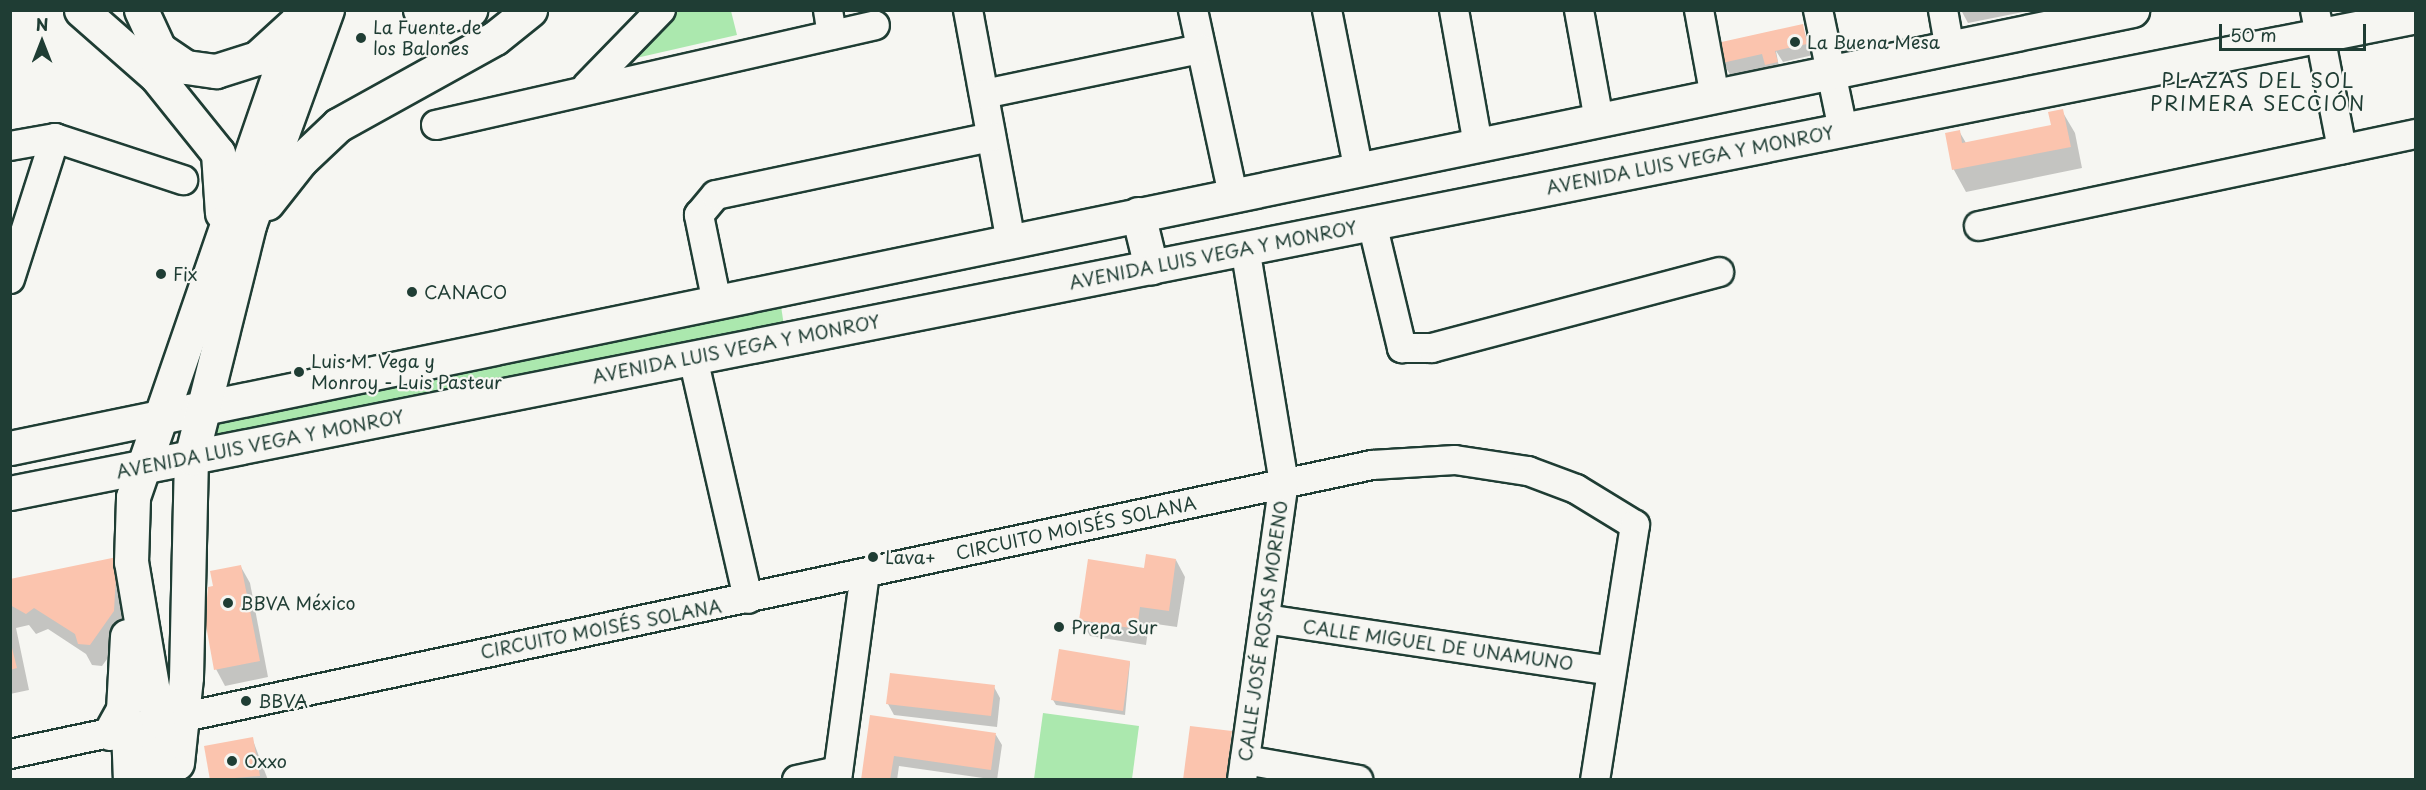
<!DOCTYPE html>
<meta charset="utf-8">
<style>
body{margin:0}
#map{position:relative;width:2426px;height:790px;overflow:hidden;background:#f6f6f2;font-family:"Playpen Sans",sans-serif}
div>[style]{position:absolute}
.green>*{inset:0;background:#abe8ae}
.shadow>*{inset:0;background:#0003}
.building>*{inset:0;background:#fbc4ae}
.roads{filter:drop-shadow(2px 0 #1f3d34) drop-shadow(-2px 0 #1f3d34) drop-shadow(0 2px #1f3d34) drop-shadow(0 -2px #1f3d34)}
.minor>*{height:28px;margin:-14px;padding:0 14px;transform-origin:14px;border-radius:14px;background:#f6f6f2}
.major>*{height:33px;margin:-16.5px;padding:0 16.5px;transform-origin:16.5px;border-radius:16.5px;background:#f6f6f2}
.dots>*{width:16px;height:16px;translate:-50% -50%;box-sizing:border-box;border:3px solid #f6f6f2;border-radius:50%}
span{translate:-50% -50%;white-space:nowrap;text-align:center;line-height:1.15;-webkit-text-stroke:4.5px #f6f6f2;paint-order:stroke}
.poi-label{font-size:18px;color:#1f3d34}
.left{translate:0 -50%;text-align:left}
.street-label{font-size:18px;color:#1f3d34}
.neighbourhood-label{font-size:20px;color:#1f3d34;letter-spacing:1.5px}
.frame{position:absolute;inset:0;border:12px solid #1f3d34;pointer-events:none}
.north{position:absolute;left:12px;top:12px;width:60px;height:60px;-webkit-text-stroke:4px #f6f6f2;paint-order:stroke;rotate:0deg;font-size:16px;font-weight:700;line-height:24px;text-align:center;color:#1f3d34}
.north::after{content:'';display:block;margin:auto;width:21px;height:27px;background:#1f3d34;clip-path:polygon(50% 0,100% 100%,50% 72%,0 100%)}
.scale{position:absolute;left:2219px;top:24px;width:147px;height:27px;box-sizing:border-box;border:3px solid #1f3d34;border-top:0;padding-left:8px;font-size:18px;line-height:21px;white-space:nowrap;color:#1f3d34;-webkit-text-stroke:4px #f6f6f2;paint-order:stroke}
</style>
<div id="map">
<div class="green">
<i style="clip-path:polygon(666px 11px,731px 11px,737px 35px,623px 61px)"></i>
<i style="clip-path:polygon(781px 306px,784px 326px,214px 444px,212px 414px)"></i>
<i style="clip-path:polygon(1043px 713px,1139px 726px,1132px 779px,1034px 779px)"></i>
</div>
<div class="shadow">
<i style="clip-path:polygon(1961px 10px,2033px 10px,1968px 23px)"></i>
<i style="clip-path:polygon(1802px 26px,1813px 55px,1783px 62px,1776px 51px,1779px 67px,1736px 84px,1723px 63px)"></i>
<i style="clip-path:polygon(2062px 111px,2075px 133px,2082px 168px,1966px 192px,1954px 170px,1947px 134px,1959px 131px,1966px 143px,2053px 126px)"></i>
<i style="clip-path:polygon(116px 559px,128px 580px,126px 633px,102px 666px,92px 665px,86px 654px,48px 629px,36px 634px,29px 625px,16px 628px,29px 690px,10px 694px,10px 581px)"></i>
<i style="clip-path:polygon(1176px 560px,1185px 577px,1177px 627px,1149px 623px,1146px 645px,1090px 636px,1081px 620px)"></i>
<i style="clip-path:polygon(241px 567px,250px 583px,268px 677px,225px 686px,216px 669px,215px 588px)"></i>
<i style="clip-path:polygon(1130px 662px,1125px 715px,1056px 705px,1053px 700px)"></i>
<i style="clip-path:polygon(994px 687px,1000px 698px,997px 727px,894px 715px,888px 704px)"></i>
<i style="clip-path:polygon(871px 717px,996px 735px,1002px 745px,997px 780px,899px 766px,897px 780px,862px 780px)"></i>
<i style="clip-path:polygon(1231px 733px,1228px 780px,1184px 780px)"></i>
<i style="clip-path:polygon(252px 738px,268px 780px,211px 780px)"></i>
</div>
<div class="building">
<i style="clip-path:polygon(1803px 24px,1807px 44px,1775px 51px,1778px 62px,1765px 65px,1762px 54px,1722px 63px,1717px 43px)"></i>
<i style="clip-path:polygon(2063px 109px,2071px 147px,1952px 170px,1945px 133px,1960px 130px,1962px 143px,2051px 125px,2048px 112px)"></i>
<i style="clip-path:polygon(1146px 554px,1176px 559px,1169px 611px,1140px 607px,1137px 629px,1079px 620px,1088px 559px,1144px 568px)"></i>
<i style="clip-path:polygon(117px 557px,114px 611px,90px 645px,78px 644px,75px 634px,34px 608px,26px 614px,10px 605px,10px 579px)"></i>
<i style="clip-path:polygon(241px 565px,260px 661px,214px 670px,205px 620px,208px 587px,213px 586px,210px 571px)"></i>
<i style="clip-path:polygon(10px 640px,17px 668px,10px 670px)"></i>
<i style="clip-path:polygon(1059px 649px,1130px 661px,1123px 711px,1051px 700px)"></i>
<i style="clip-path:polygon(890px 673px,995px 685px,991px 716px,886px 704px)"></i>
<i style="clip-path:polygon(870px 715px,996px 733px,991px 770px,894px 756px,890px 780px,861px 780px)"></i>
<i style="clip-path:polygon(1190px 726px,1232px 731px,1226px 780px,1183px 780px)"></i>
<i style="clip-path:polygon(253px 737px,260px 776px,210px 780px,204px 746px)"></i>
</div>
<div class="roads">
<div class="minor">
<i style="left:828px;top:10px;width:25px;rotate:81deg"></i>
<i style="left:968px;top:10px;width:235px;rotate:79.5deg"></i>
<i style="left:1193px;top:10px;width:189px;rotate:77.8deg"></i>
<i style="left:1327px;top:10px;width:164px;rotate:78.8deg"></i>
<i style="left:1454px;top:10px;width:137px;rotate:79.9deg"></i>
<i style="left:1579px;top:10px;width:112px;rotate:79.7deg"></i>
<i style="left:1699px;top:10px;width:88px;rotate:79.6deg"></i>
<i style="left:1818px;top:10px;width:123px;rotate:78.2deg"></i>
<i style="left:1943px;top:10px;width:39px;rotate:80deg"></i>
<i style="left:2315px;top:10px;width:142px;rotate:79deg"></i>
<i style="left:587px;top:86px;width:106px;rotate:-45.8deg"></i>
<i style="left:984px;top:94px;width:221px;rotate:-11.8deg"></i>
<i style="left:436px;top:125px;width:450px;rotate:-12.8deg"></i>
<i style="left:10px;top:146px;width:46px;rotate:-10.1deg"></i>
<i style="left:55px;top:138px;width:135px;rotate:18.2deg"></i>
<i style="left:1372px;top:223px;width:129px;rotate:76.5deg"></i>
<i style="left:1402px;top:348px;width:30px"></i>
<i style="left:1432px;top:348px;width:297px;rotate:-14.8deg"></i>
<i style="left:1979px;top:226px;width:447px;rotate:-11.9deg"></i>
<i style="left:10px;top:279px;width:148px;rotate:-72.3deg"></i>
<i style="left:717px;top:303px;width:90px;rotate:-101.6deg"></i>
<i style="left:699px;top:215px;width:26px;rotate:-50deg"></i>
<i style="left:716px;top:195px;width:281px;rotate:-11.9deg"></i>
<i style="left:693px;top:358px;width:247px;rotate:77.1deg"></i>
<i style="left:1265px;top:619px;width:350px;rotate:8.5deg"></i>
<i style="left:10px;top:754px;width:1392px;rotate:-11.98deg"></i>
<i style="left:1372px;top:465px;width:83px;rotate:-3.4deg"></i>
<i style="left:1455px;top:460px;width:74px;rotate:8.6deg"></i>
<i style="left:1528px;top:471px;width:51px;rotate:20.6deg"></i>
<i style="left:1576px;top:489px;width:69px;rotate:31.4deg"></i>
<i style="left:1635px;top:525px;width:258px;rotate:98.9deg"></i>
<i style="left:1245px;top:760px;width:115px;rotate:10deg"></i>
<i style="left:797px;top:780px;width:42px;rotate:-12.4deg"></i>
<i style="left:837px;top:780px;width:208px;rotate:-82.3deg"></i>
<i style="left:1242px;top:780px;width:300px;rotate:-82deg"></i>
<i style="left:1284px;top:483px;width:238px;rotate:-99.4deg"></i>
</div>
<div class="major">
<i style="left:81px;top:10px;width:100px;rotate:41.3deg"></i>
<i style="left:156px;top:76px;width:99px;rotate:51.2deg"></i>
<i style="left:218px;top:153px;width:60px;rotate:86.2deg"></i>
<i style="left:141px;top:10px;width:43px;rotate:65.2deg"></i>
<i style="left:159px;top:49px;width:32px;rotate:34deg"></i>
<i style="left:186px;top:67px;width:30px;rotate:8deg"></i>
<i style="left:216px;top:71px;width:43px;rotate:-17.6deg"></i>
<i style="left:257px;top:58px;width:49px;rotate:-42.5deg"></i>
<i style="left:420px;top:10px;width:22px;rotate:16deg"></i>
<i style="left:441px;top:16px;width:30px;rotate:-12deg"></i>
<i style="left:267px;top:203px;width:55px;rotate:-51.7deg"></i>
<i style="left:301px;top:160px;width:51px;rotate:-43.4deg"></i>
<i style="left:338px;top:125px;width:179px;rotate:-29deg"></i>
<i style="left:495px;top:38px;width:45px;rotate:-38.7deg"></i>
<i style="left:1138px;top:214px;width:55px;rotate:76.2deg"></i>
<i style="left:10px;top:448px;width:2167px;rotate:-11.66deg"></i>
<i style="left:10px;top:493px;width:2453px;rotate:-11.21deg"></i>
<i style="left:128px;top:729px;width:51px;rotate:87.8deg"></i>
<i style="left:110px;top:733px;width:26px;rotate:-61deg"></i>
<i style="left:123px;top:710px;width:74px;rotate:-86.9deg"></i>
<i style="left:177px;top:763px;width:86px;rotate:-84deg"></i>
<i style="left:186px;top:677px;width:219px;rotate:-88.7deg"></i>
<i style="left:191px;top:458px;width:240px;rotate:-76deg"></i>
<i style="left:249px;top:225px;width:229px;rotate:-70.1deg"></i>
<i style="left:159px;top:780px;width:59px;rotate:-91deg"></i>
<i style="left:158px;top:721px;width:161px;rotate:-99.6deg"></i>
<i style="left:131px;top:562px;width:65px;rotate:-88.2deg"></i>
<i style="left:133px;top:497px;width:515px;rotate:-70.97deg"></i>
</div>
</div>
<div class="dots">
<i style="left:361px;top:38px;background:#1f3d34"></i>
<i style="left:1795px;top:42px;background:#1f3d34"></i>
<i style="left:161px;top:274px;background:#1f3d34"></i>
<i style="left:412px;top:292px;background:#1f3d34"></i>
<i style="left:299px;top:372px;background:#1f3d34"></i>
<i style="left:873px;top:557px;background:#1f3d34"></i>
<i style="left:228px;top:603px;background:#1f3d34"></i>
<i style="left:1059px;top:627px;background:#1f3d34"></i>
<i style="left:246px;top:701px;background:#1f3d34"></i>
<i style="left:232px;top:761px;background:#1f3d34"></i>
</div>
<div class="poi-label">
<span class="left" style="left:373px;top:38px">La Fuente de<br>los Balones</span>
<span class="left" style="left:1807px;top:42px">La Buena Mesa</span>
<span class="left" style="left:173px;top:274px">Fix</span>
<span class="left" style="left:424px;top:292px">CANACO</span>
<span class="left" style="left:311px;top:372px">Luis M. Vega y<br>Monroy - Luis Pasteur</span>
<span class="left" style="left:885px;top:557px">Lava+</span>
<span class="left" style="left:240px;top:603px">BBVA México</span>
<span class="left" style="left:1071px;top:627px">Prepa Sur</span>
<span class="left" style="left:258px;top:701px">BBVA</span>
<span class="left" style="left:244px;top:761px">Oxxo</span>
</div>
<div class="street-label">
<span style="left:1690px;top:160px;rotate:-11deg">AVENIDA LUIS VEGA Y MONROY</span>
<span style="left:1213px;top:255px;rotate:-11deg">AVENIDA LUIS VEGA Y MONROY</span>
<span style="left:736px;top:349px;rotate:-11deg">AVENIDA LUIS VEGA Y MONROY</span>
<span style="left:260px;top:444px;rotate:-11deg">AVENIDA LUIS VEGA Y MONROY</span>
<span style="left:1076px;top:528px;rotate:-12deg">CIRCUITO MOISÉS SOLANA</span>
<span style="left:601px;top:629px;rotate:-11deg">CIRCUITO MOISÉS SOLANA</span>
<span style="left:1263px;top:631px;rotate:-82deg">CALLE JOSÉ ROSAS MORENO</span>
<span style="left:1438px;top:645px;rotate:8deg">CALLE MIGUEL DE UNAMUNO</span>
</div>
<div class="neighbourhood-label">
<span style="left:2258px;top:92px">PLAZAS DEL SOL<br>PRIMERA SECCIÓN</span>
</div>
<div class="frame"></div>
<div class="north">N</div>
<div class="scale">50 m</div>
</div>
